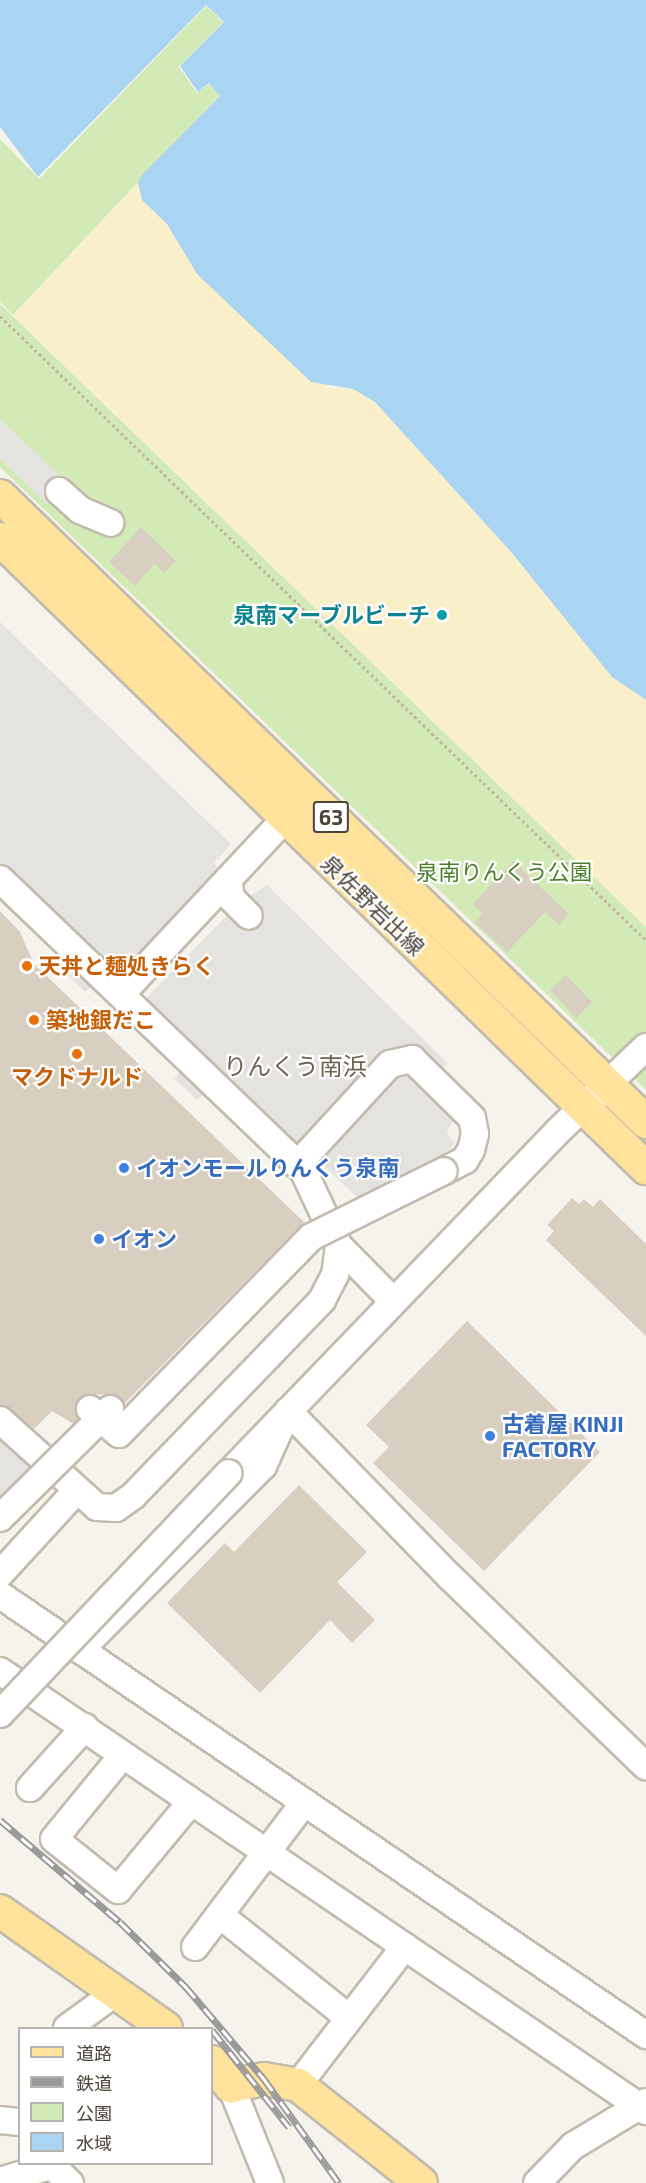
<!DOCTYPE html>
<meta charset="utf-8">
<style>
body{margin:0}
#map{position:relative;width:646px;height:2183px;overflow:hidden;background:#f6f3ec;font-family:"Exo 2","Noto Sans JP",sans-serif}
div>[style]{position:absolute}
.green>*{inset:0;background:#d2eab5}
.sand>*{inset:0;background:#f9efc9}
.parking>*{inset:0;background:#e5e3e0}
.water>*{inset:0;background:#a9d4f2}
.building>*{inset:0;background:#d8cfc1}
.path>*{height:3px;margin-top:-1.5px;transform-origin:0;background:repeating-linear-gradient(90deg,#c4b79f 0 3px,transparent 0 6px)}
.roads{filter:drop-shadow(2px 0 #c2bbae) drop-shadow(-2px 0 #c2bbae) drop-shadow(0 2px #c2bbae) drop-shadow(0 -2px #c2bbae)}
.minor>*{height:26px;margin:-13px;padding:0 13px;transform-origin:13px;border-radius:13px;background:#fff}
.major>*{height:32px;margin:-16px;padding:0 16px;transform-origin:16px;border-radius:16px;background:#ffe39c}
.rail>*{height:7px;margin-top:-3.5px;transform-origin:0;background:repeating-linear-gradient(90deg,#fff 0 14px,#9a9a9a 0 28px);box-sizing:border-box;border-block:2px solid #9a9a9a}
.bridges{filter:drop-shadow(2px 0 #c2bbae) drop-shadow(-2px 0 #c2bbae) drop-shadow(0 2px #c2bbae) drop-shadow(0 -2px #c2bbae)}
.minor-bridge>*{height:26px;margin:-13px;padding:0 13px;transform-origin:13px;border-radius:13px;background:#fff}
.dots>*{width:16px;height:16px;translate:-50% -50%;box-sizing:border-box;border:3px solid #fff;border-radius:50%}
span{translate:-50% -50%;white-space:nowrap;text-align:center;line-height:1.15;-webkit-text-stroke:4.5px #fff;paint-order:stroke}
.shield-label span{padding:2px 4px;background:#fff;border:2px solid;border-radius:4px;-webkit-text-stroke-width:0}
.shield-label{font-size:21px;color:#4b4439;font-weight:700}
.culture-label{font-size:22px;color:#0d838f;font-weight:700}
.right{translate:-100% -50%;text-align:right}
.park-label{font-size:22px;color:#4a7f2a}
.street-label{font-size:22px;color:#4b4439}
.food-label{font-size:22px;color:#c56008;font-weight:700}
.left{translate:0 -50%;text-align:left}
.shop-label{font-size:22px;color:#366cbe;font-weight:700}
.neighbourhood-label{font-size:24px;color:#6e6250}
.legend{position:absolute;left:18px;top:2027px;width:195px;height:138px;box-sizing:border-box;background:#fff;border:2px solid #b7b4b0;margin:0;padding:8px 10px;list-style:none;font-size:18px;color:#4b4439}
.legend li{display:flex;align-items:center;gap:12px;height:30px}
.legend b{width:30px;border:2px solid #b7b4b0}
</style>
<div id="map">
<div class="green">
<i style="clip-path:polygon(206px 6px,223px 22px,179px 67px,197px 93px,209px 84px,220px 95px,13px 315px,0 302px,0 139px,39px 179px)"></i>
<i style="clip-path:polygon(0 304px,646px 927px,646px 1090px,0 467px)"></i>
</div>
<div class="sand">
<i style="clip-path:polygon(138px 183px,142px 200px,167px 224px,197px 274px,329px 389px,353px 389px,375px 402px,512px 553px,612px 677px,646px 700px,646px 927px,13px 316px)"></i>
</div>
<div class="parking">
<i style="clip-path:polygon(0 419px,67px 483px,47px 504px,0 459px)"></i>
<i style="clip-path:polygon(0 622px,231px 844px,214px 863px,222px 872px,108px 991px,97px 981px,85px 992px,69px 976px,79px 966px,71px 957px,59px 968px,50px 958px,60px 949px,0 891px)"></i>
<i style="clip-path:polygon(267px 885px,447px 1063px,436px 1079px,456px 1119px,446px 1131px,455px 1143px,443px 1157px,358px 1198px,320px 1162px,305px 1174px,206px 1092px,197px 1100px,174px 1078px,182px 1070px,128px 1017px,237px 905px)"></i>
<i style="clip-path:polygon(0 1407px,50px 1454px,0 1502px)"></i>
</div>
<div class="water">
<i style="clip-path:polygon(0 0,646px 0,646px 700px,612px 677px,512px 553px,375px 402px,353px 389px,311px 382px,197px 274px,167px 224px,142px 200px,138px 183px,143px 174px,220px 96px,209px 83px,198px 92px,180px 66px,224px 22px,206px 5px,38px 177px,0 127px)"></i>
</div>
<div class="building">
<i style="clip-path:polygon(141px 527px,176px 561px,164px 573px,155px 563px,135px 586px,109px 562px)"></i>
<i style="clip-path:polygon(513px 861px,569px 914px,559px 925px,545px 912px,507px 952px,475px 922px,483px 914px,473px 904px)"></i>
<i style="clip-path:polygon(0 911px,20px 932px,34px 964px,304px 1222px,124px 1404px,113px 1394px,86px 1395px,75px 1406px,79px 1419px,74px 1424px,52px 1411px,33px 1430px,0 1405px)"></i>
<i style="clip-path:polygon(566px 975px,592px 1002px,576px 1018px,550px 990px)"></i>
<i style="clip-path:polygon(572px 1198px,579px 1204px,584px 1199px,593px 1207px,600px 1199px,646px 1244px,646px 1336px,546px 1240px,554px 1231px,547px 1225px)"></i>
<i style="clip-path:polygon(467px 1321px,600px 1452px,484px 1571px,373px 1463px,389px 1447px,366px 1425px)"></i>
<i style="clip-path:polygon(299px 1485px,367px 1552px,337px 1582px,375px 1620px,352px 1643px,330px 1620px,260px 1693px,167px 1603px,225px 1543px,234px 1552px)"></i>
</div>
<div class="path">
<i style="left:0;top:316px;width:898px;rotate:44.01deg"></i>
</div>
<div class="roads">
<div class="minor">
<i style="left:59px;top:491px;width:28px;rotate:42deg"></i>
<i style="left:80px;top:510px;width:33px;rotate:23deg"></i>
<i style="left:0;top:879px;width:420px;rotate:43.8deg"></i>
<i style="left:303px;top:1170px;width:84px;rotate:64.7deg"></i>
<i style="left:339px;top:1246px;width:76px;rotate:45.5deg"></i>
<i style="left:229px;top:884px;width:14px;rotate:82deg"></i>
<i style="left:231px;top:898px;width:25px;rotate:45deg"></i>
<i style="left:122px;top:993px;width:238px;rotate:-46.9deg"></i>
<i style="left:297px;top:1165px;width:137px;rotate:-47.4deg"></i>
<i style="left:390px;top:1064px;width:23px;rotate:-13deg"></i>
<i style="left:412px;top:1059px;width:84px;rotate:44.5deg"></i>
<i style="left:472px;top:1118px;width:16px;rotate:79deg"></i>
<i style="left:475px;top:1134px;width:16px;rotate:104deg"></i>
<i style="left:471px;top:1150px;width:12px;rotate:121deg"></i>
<i style="left:465px;top:1160px;width:24px;rotate:152deg"></i>
<i style="left:0;top:1420px;width:130px;rotate:41.9deg"></i>
<i style="left:97px;top:1507px;width:19px;rotate:3deg"></i>
<i style="left:116px;top:1508px;width:21px;rotate:-35deg"></i>
<i style="left:133px;top:1496px;width:272px;rotate:-46deg"></i>
<i style="left:322px;top:1300px;width:28px;rotate:-63deg"></i>
<i style="left:335px;top:1275px;width:29px;rotate:-82deg"></i>
<i style="left:229px;top:1473px;width:473px;rotate:-46.1deg"></i>
<i style="left:557px;top:1132px;width:123px;rotate:-43.7deg"></i>
<i style="left:0;top:1574px;width:113px;rotate:-47.5deg"></i>
<i style="left:0;top:1595px;width:782px;rotate:34.26deg"></i>
<i style="left:80px;top:1650px;width:260px;rotate:-45.2deg"></i>
<i style="left:263px;top:1466px;width:60px;rotate:-65.6deg"></i>
<i style="left:288px;top:1411px;width:233px;rotate:45.7deg"></i>
<i style="left:451px;top:1578px;width:271px;rotate:44deg"></i>
<i style="left:0;top:1671px;width:782px;rotate:34.26deg"></i>
<i style="left:122px;top:1756px;width:107px;rotate:129.3deg"></i>
<i style="left:54px;top:1839px;width:82px;rotate:38.6deg"></i>
<i style="left:118px;top:1890px;width:114px;rotate:-50.3deg"></i>
<i style="left:30px;top:1788px;width:82px;rotate:-48deg"></i>
<i style="left:220px;top:1915px;width:165px;rotate:38.6deg"></i>
<i style="left:195px;top:1947px;width:181px;rotate:-52.9deg"></i>
<i style="left:67px;top:2028px;width:59px;rotate:-36.1deg"></i>
<i style="left:298px;top:2085px;width:175px;rotate:-52.4deg"></i>
<i style="left:231px;top:2086px;width:105px;rotate:68.1deg"></i>
<i style="left:0;top:2120px;width:20px;rotate:6deg"></i>
<i style="left:50px;top:2164px;width:28px;rotate:44deg"></i>
<i style="left:0;top:2181px;width:52px;rotate:-16.7deg"></i>
<i style="left:537px;top:2183px;width:52px;rotate:-45.8deg"></i>
<i style="left:573px;top:2146px;width:85px;rotate:-31.1deg"></i>
</div>
<div class="major">
<i style="left:0;top:496px;width:900px;rotate:44.1deg"></i>
<i style="left:0;top:539px;width:902px;rotate:44.24deg"></i>
<i style="left:0;top:1911px;width:203px;rotate:35.2deg"></i>
<i style="left:212px;top:2062px;width:31px;rotate:52deg"></i>
<i style="left:231px;top:2086px;width:34px;rotate:-12deg"></i>
<i style="left:264px;top:2079px;width:35px;rotate:10deg"></i>
<i style="left:298px;top:2085px;width:157px;rotate:38.5deg"></i>
</div>
</div>
<div class="rail">
<i style="left:0;top:1820px;width:157px;rotate:40.4deg"></i>
<i style="left:120px;top:1922px;width:93px;rotate:44.6deg"></i>
<i style="left:186px;top:1987px;width:121px;rotate:49.7deg"></i>
<i style="left:264px;top:2079px;width:128px;rotate:54.2deg"></i>
<i style="left:212px;top:2030px;width:124px;rotate:51.6deg"></i>
</div>
<div class="bridges">
<div class="minor-bridge">
<i style="left:90px;top:1409px;width:38px;rotate:41deg"></i>
<i style="left:119px;top:1434px;width:275px;rotate:-45.7deg"></i>
<i style="left:311px;top:1237px;width:148px;rotate:-26.4deg"></i>
<i style="left:0;top:1518px;width:155px;rotate:-44.7deg"></i>
<i style="left:0;top:1714px;width:332px;rotate:-46.5deg"></i>
</div>
</div>
<div class="dots">
<i style="left:442px;top:615px;background:#0f9aa8"></i>
<i style="left:27px;top:966px;background:#e8710a"></i>
<i style="left:34px;top:1020px;background:#e8710a"></i>
<i style="left:77px;top:1054px;background:#e8710a"></i>
<i style="left:124px;top:1168px;background:#3f7fe0"></i>
<i style="left:99px;top:1239px;background:#3f7fe0"></i>
<i style="left:490px;top:1436px;background:#3f7fe0"></i>
</div>
<div class="shield-label">
<span style="left:331px;top:817px">63</span>
</div>
<div class="culture-label">
<span class="right" style="left:430px;top:615px">泉南マーブルビーチ</span>
</div>
<div class="park-label">
<span style="left:504px;top:872px">泉南りんくう公園</span>
</div>
<div class="street-label">
<span style="left:373px;top:905px;rotate:44deg">泉佐野岩出線</span>
</div>
<div class="food-label">
<span class="left" style="left:39px;top:966px">天丼と麺処きらく</span>
<span class="left" style="left:46px;top:1020px">築地銀だこ</span>
<span style="left:77px;top:1077px">マクドナルド</span>
</div>
<div class="shop-label">
<span class="left" style="left:136px;top:1168px">イオンモールりんくう泉南</span>
<span class="left" style="left:111px;top:1239px">イオン</span>
<span class="left" style="left:502px;top:1436px">古着屋 KINJI<br>FACTORY</span>
</div>
<div class="neighbourhood-label">
<span style="left:295px;top:1066px">りんくう南浜</span>
</div>
<ul class="legend">
<li><b style="height:8px;background:#ffe39c"></b>道路</li>
<li><b style="height:8px;background:#9a9a9a"></b>鉄道</li>
<li><b style="height:16px;background:#d2eab5"></b>公園</li>
<li><b style="height:16px;background:#a9d4f2"></b>水域</li>
</ul>
</div>
